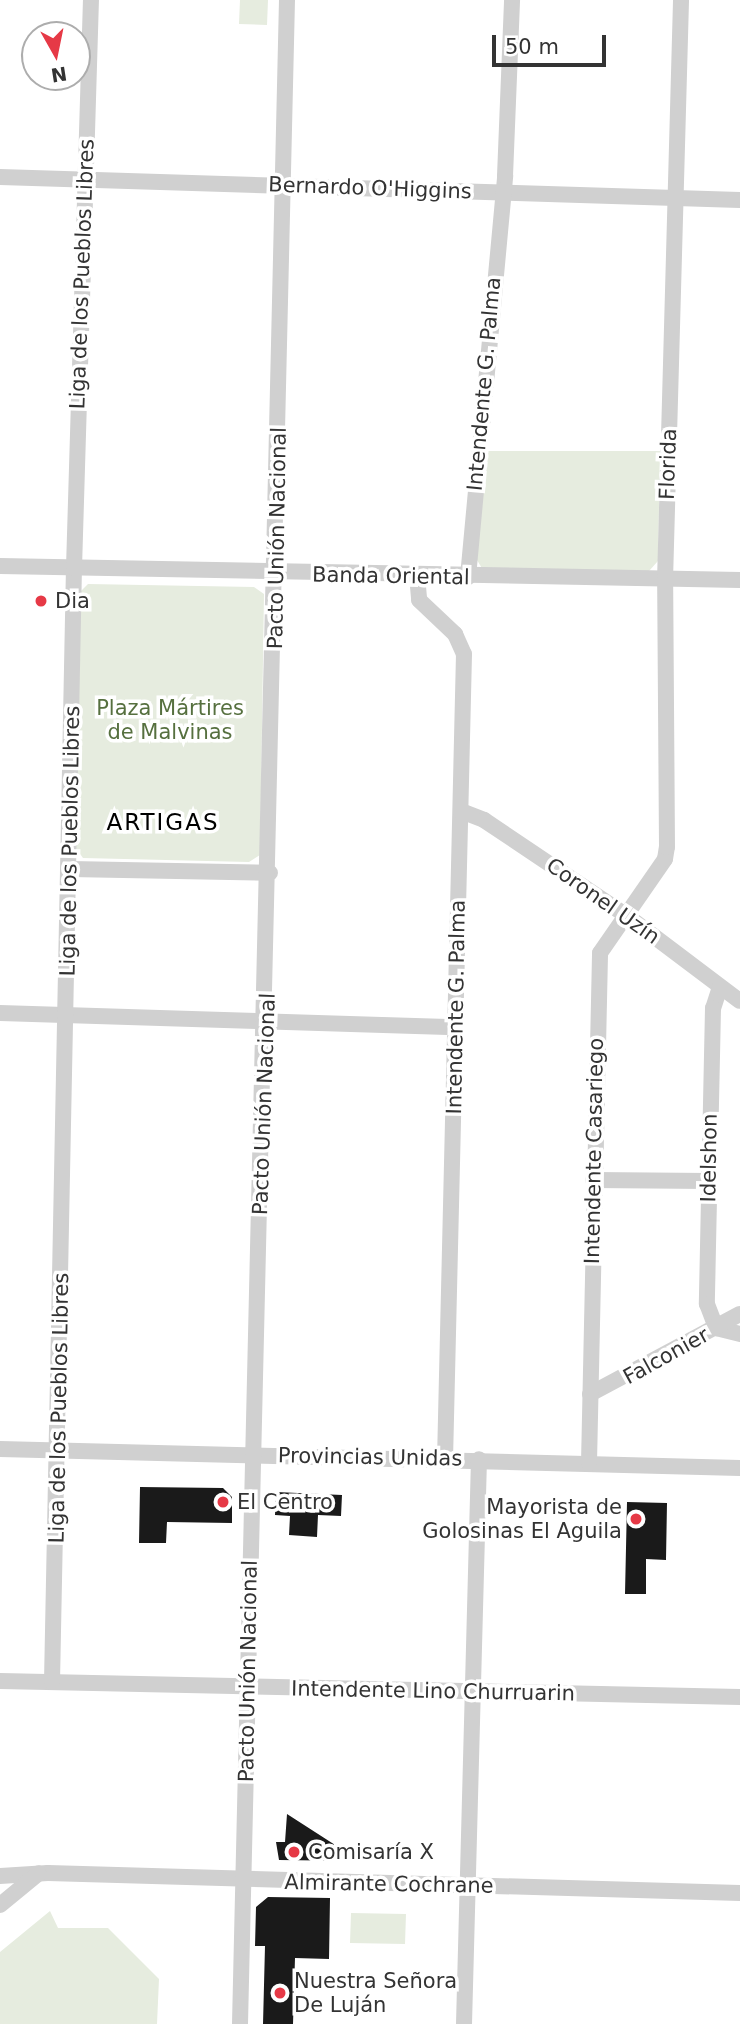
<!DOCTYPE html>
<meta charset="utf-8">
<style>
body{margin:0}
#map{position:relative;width:740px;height:2024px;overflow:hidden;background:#fff;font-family:"DejaVu Sans",sans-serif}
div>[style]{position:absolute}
.green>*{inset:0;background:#e6ecdf}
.building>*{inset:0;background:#1a1a1a}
.minor>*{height:16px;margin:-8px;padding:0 8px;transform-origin:8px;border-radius:8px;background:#d0d0d0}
.dots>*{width:19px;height:19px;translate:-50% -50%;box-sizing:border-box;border:4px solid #fff;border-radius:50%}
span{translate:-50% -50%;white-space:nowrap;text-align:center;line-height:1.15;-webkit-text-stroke:7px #fff;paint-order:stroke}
.street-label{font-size:21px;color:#333}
.poi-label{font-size:21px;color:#333}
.left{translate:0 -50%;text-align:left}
.right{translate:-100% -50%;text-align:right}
.park-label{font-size:21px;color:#56703f}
.neighbourhood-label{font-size:23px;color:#000;letter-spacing:2px}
.north{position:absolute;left:21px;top:21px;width:70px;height:70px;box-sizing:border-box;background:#fff;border:2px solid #adadad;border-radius:50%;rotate:171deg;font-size:19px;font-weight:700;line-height:28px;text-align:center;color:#333}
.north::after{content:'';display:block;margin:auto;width:24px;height:32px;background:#e63946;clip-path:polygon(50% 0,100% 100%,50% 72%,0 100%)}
.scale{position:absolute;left:492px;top:35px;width:114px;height:32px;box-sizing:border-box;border:4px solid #333;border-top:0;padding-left:9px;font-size:21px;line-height:24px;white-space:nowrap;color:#333;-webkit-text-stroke:5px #fff;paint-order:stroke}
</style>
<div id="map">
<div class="green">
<i style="clip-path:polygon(240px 0,268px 0,267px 25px,239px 24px)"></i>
<i style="clip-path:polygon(486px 451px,660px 451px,658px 561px,649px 571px,483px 570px,477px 560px)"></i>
<i style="clip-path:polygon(88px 584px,254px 587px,264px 594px,260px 855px,249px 862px,83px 858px,75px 847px,79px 593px)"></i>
<i style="clip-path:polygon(50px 1911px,58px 1928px,108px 1928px,159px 1979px,157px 2024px,0 2024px,0 1952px)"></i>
<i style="clip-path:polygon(351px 1913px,406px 1914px,405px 1944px,350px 1943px)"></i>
</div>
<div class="building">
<i style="clip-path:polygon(140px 1487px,223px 1488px,232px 1497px,232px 1523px,167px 1522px,166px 1543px,139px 1543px)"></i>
<i style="clip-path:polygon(276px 1492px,342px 1495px,341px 1516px,318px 1515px,317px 1537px,289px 1535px,290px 1516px,275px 1515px)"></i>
<i style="clip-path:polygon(627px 1502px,667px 1503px,666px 1560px,646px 1559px,646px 1594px,625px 1594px)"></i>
<i style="clip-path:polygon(287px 1814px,360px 1861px,279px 1860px,276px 1842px,285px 1842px)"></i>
<i style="clip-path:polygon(268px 1897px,330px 1898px,329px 1959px,295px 1958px,293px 2024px,263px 2024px,265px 1946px,255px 1946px,256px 1907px)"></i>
</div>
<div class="minor">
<i style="left:0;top:177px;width:740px;rotate:1.78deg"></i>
<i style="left:0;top:566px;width:740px;rotate:1.08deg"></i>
<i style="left:417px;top:575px;width:25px;rotate:85deg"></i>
<i style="left:419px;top:600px;width:50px;rotate:43.4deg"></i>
<i style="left:455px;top:634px;width:22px;rotate:66deg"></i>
<i style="left:464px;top:654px;width:805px;rotate:91.35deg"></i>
<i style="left:468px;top:577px;width:403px;rotate:-84.7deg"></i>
<i style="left:505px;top:176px;width:176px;rotate:-87.7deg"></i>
<i style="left:461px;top:811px;width:25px;rotate:21deg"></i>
<i style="left:484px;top:820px;width:172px;rotate:33.9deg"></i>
<i style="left:627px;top:916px;width:141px;rotate:37deg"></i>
<i style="left:70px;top:869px;width:200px;rotate:1.1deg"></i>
<i style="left:720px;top:987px;width:22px;rotate:108deg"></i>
<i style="left:713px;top:1008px;width:296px;rotate:91.2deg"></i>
<i style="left:707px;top:1304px;width:26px;rotate:69deg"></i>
<i style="left:716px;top:1328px;width:25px;rotate:14deg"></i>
<i style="left:0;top:1013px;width:456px;rotate:1.8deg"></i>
<i style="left:593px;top:1180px;width:115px;rotate:0.5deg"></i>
<i style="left:590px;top:1394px;width:170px;rotate:-28.1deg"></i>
<i style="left:0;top:1449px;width:740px;rotate:1.47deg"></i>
<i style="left:589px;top:1463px;width:510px;rotate:-88.76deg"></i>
<i style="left:600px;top:953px;width:114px;rotate:-55.3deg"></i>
<i style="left:665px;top:859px;width:12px;rotate:-81deg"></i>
<i style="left:667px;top:847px;width:266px;rotate:-90.4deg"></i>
<i style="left:665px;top:581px;width:581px;rotate:-88.42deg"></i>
<i style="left:0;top:1681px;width:740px;rotate:1.24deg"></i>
<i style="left:52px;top:1682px;width:1114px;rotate:-88.87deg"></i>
<i style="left:74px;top:568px;width:568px;rotate:-88.29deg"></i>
<i style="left:0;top:1876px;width:48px;rotate:-3.6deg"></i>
<i style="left:48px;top:1873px;width:692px;rotate:1.66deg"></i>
<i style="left:0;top:1905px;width:50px;rotate:-39.4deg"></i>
<i style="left:240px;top:2024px;width:2025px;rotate:-88.67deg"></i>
<i style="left:464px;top:2024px;width:565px;rotate:-88.48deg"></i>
</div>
<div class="dots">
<i style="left:41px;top:601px;background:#e63946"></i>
<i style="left:223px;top:1502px;background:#e63946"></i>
<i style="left:636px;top:1519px;background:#e63946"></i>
<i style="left:294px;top:1852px;background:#e63946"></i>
<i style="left:280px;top:1993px;background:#e63946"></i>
</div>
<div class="street-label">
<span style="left:370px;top:188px;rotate:2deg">Bernardo O'Higgins</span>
<span style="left:82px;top:274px;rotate:-88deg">Liga de los Pueblos Libres</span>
<span style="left:484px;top:384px;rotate:-85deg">Intendente G. Palma</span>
<span style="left:668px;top:464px;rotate:-88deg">Florida</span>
<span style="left:277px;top:538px;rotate:-89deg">Pacto Unión Nacional</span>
<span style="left:391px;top:576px;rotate:1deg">Banda Oriental</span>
<span style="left:70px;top:841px;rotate:-89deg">Liga de los Pueblos Libres</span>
<span style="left:603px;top:901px;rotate:35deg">Coronel Uzín</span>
<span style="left:456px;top:1007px;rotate:-89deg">Intendente G. Palma</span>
<span style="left:264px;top:1104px;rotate:-88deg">Pacto Unión Nacional</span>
<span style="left:594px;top:1151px;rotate:-89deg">Intendente Casariego</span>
<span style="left:709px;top:1158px;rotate:-89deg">Idelshon</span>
<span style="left:666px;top:1356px;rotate:-29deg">Falconier</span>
<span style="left:59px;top:1408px;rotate:-89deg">Liga de los Pueblos Libres</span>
<span style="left:370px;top:1457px;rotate:1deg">Provincias Unidas</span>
<span style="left:248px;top:1671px;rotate:-89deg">Pacto Unión Nacional</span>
<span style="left:433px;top:1691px;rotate:1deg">Intendente Lino Churruarin</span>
<span style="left:389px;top:1884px;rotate:1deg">Almirante Cochrane</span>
</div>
<div class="poi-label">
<span class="left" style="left:55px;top:601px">Dia</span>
<span class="left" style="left:237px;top:1502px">El Centro</span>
<span class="right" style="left:622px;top:1519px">Mayorista de<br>Golosinas El Aguila</span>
<span class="left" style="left:308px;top:1852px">Comisaría X</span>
<span class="left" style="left:294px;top:1993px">Nuestra Señora<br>De Luján</span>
</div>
<div class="park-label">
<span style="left:170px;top:720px">Plaza Mártires<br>de Malvinas</span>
</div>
<div class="neighbourhood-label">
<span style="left:163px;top:822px">ARTIGAS</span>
</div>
<div class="north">N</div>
<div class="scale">50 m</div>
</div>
